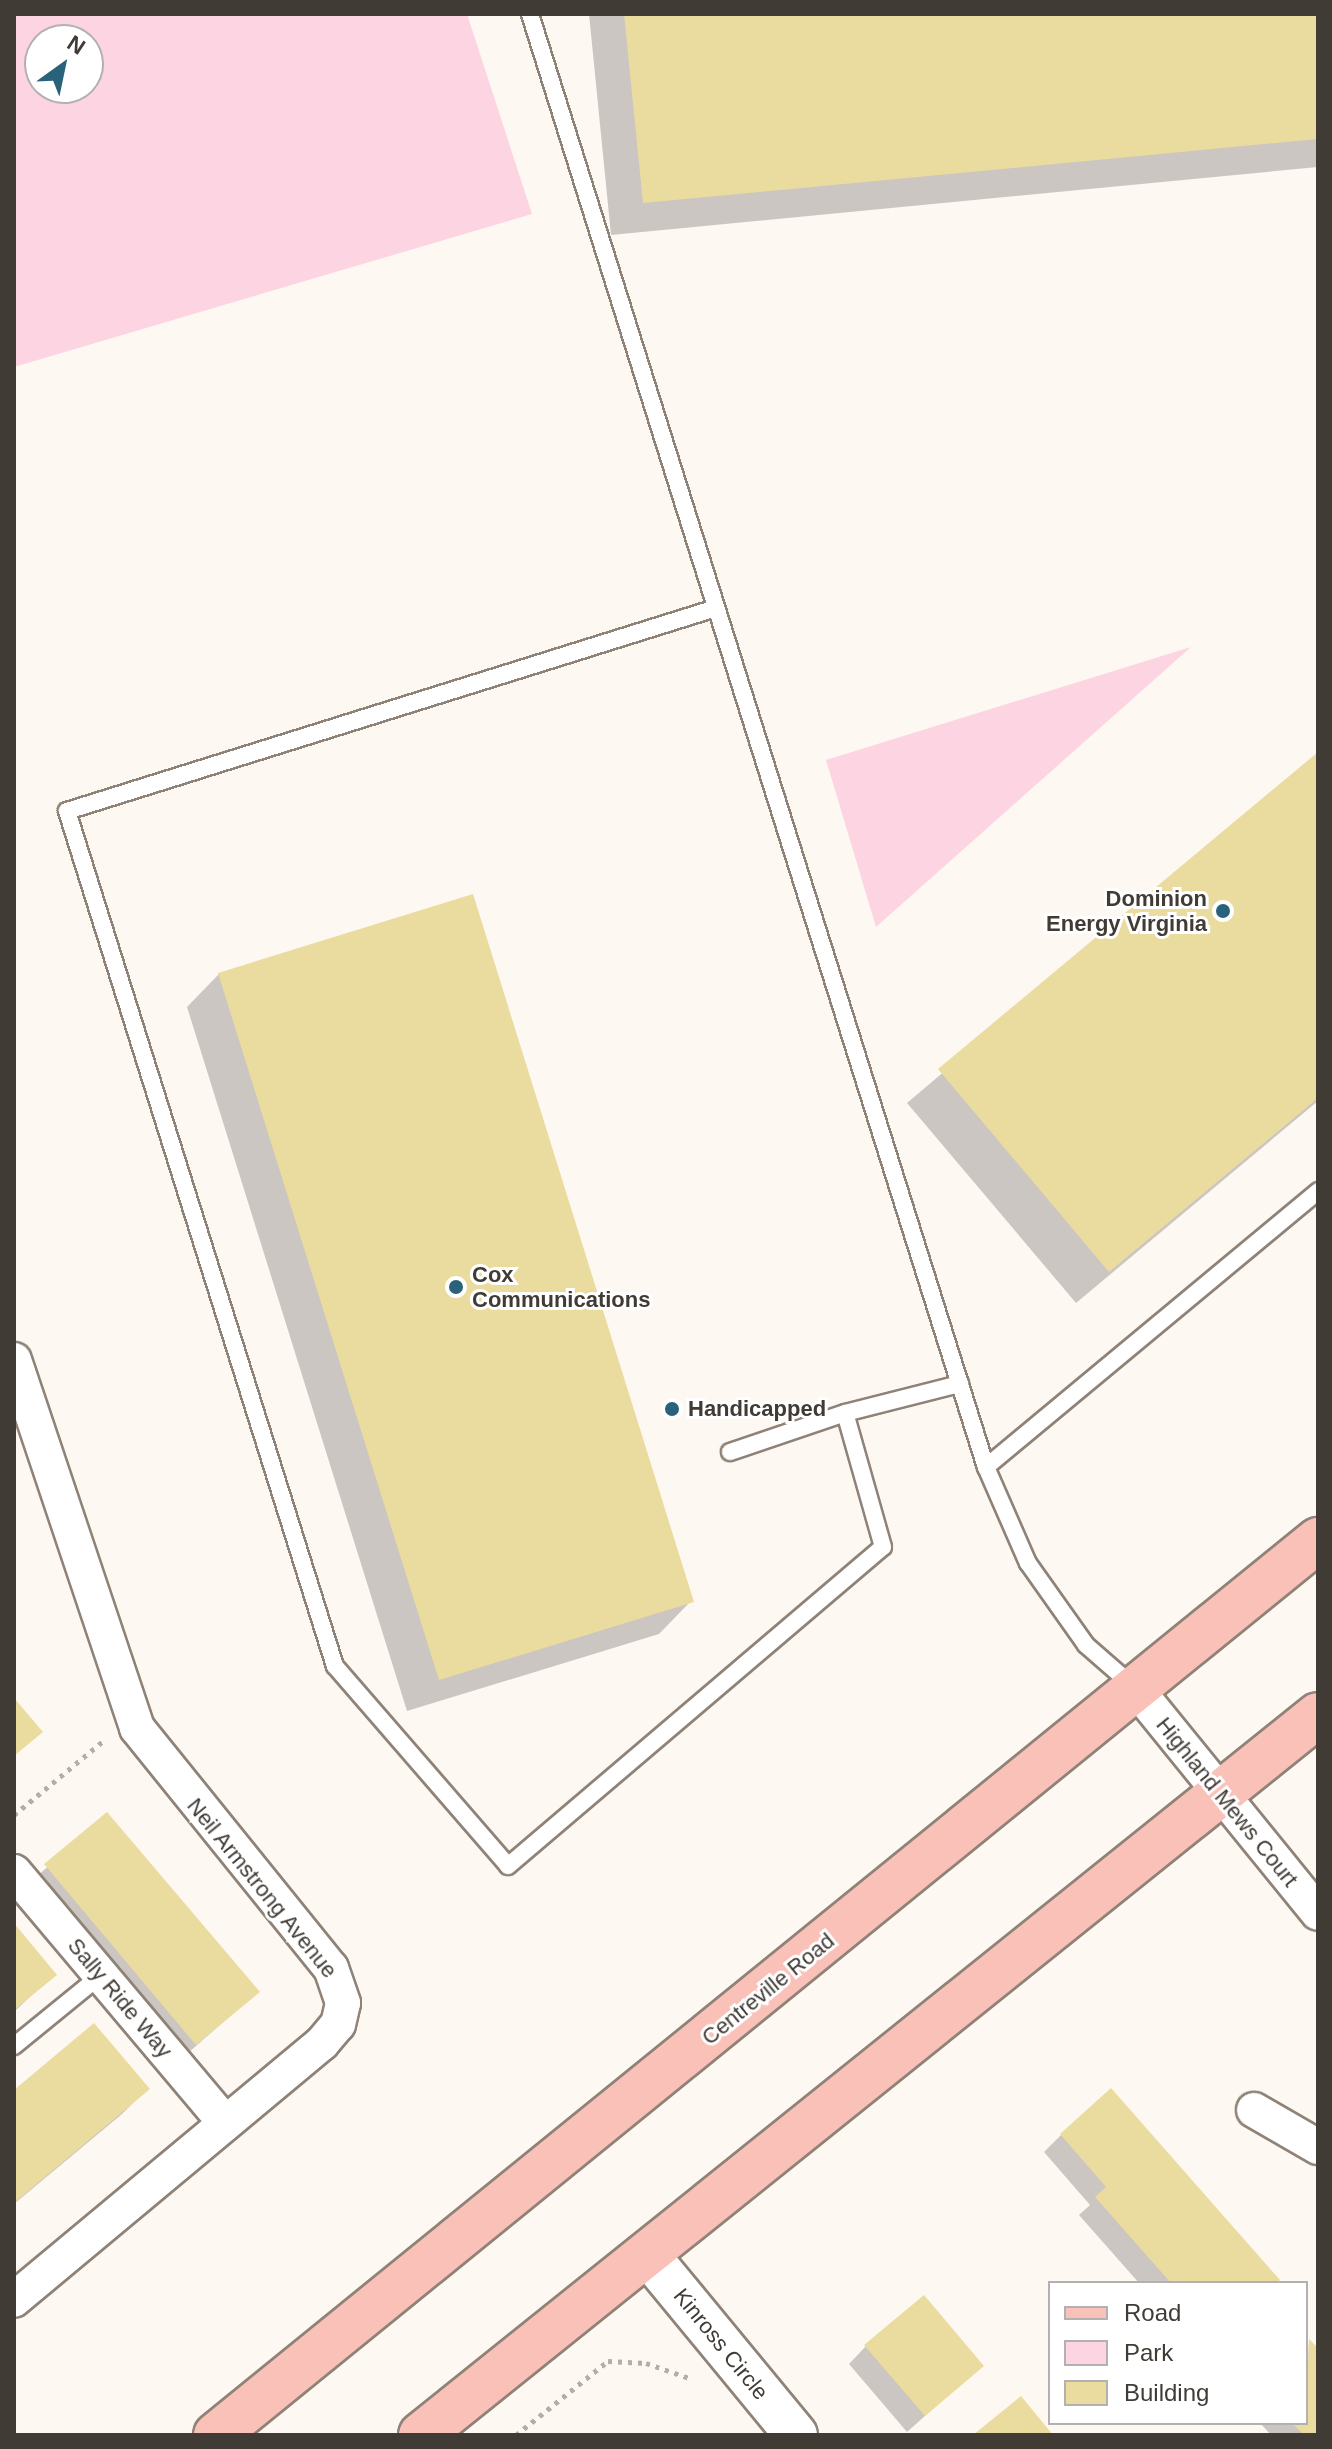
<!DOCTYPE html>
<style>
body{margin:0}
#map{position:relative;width:1332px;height:2449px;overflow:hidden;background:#fef8f3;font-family:Arial,sans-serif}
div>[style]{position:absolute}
.green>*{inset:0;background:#fdd4e1}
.shadow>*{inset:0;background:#0003}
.building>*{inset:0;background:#eadb9f}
.path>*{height:5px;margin-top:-2.5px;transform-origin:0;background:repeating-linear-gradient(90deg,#b4aea9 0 4px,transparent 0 10px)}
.roads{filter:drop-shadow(2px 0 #8f8277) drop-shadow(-2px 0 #8f8277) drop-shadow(0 2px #8f8277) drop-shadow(0 -2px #8f8277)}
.service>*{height:16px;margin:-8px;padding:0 8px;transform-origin:8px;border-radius:8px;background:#fff}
.minor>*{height:34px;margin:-17px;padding:0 17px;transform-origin:17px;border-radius:17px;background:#fff}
.tertiary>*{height:42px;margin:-21px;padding:0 21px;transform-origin:21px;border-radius:21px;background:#fff}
.primary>*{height:44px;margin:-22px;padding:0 22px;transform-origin:22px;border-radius:22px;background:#fac1b8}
.dots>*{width:22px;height:22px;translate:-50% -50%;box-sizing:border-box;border:4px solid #fff;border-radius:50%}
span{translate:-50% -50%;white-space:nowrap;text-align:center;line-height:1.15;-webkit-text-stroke:6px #fff;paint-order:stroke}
.poi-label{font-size:22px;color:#413b36;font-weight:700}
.right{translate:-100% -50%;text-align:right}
.left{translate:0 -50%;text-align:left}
.street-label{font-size:22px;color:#413b36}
.frame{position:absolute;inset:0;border:16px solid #413b36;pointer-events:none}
.legend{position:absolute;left:1048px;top:2281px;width:260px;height:144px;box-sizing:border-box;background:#fff;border:2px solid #b3b1af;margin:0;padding:10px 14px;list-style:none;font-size:24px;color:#413b36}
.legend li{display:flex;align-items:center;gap:16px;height:40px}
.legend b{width:40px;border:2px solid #b3b1af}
.north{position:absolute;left:24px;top:24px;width:80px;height:80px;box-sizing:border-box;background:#fff;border:2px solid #b3b1af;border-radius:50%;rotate:33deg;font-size:22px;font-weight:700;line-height:32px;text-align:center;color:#413b36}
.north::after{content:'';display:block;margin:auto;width:28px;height:36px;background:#28637b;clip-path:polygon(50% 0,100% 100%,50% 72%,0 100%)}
</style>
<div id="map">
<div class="green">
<i style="clip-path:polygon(evenodd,14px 14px,467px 14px,532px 214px,14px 367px,14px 14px,40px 40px,88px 40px,88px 88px,40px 88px,40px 40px)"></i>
<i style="clip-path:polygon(1191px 647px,876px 927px,826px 760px)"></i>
</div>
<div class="shadow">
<i style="clip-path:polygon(589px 14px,1318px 14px,1318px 167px,611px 235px)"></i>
<i style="clip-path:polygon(1318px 755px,1318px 1101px,1076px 1303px,907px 1103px)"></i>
<i style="clip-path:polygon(219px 974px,691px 1601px,659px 1634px,407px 1711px,187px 1007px)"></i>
<i style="clip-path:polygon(107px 1815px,257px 1992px,170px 2069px,20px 1891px)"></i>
<i style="clip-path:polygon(14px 1926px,54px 1974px,14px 2012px)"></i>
<i style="clip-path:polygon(147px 2089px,122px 2114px,14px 2204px,14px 2092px)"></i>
<i style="clip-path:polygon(1061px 2135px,1275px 2283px,1139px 2283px,1079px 2215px,1090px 2205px,1044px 2152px)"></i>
<i style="clip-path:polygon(1309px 2341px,1318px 2351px,1318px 2435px,1271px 2435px,1260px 2423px,1306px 2423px)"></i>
<i style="clip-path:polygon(866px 2346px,981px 2366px,907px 2432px,849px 2364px)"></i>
</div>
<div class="building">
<i style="clip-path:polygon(624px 14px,1318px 14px,1318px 139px,643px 203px)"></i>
<i style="clip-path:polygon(1318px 752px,1318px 1098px,1109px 1272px,938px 1069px)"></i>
<i style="clip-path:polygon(473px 894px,694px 1602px,439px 1680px,218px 973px)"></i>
<i style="clip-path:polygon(14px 1698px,43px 1732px,14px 1756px)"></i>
<i style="clip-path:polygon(107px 1812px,260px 1992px,196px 2045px,44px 1864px)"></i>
<i style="clip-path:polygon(14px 1923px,57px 1975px,14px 2010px)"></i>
<i style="clip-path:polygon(94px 2023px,150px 2089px,14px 2203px,14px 2090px)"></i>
<i style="clip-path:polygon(1111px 2088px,1280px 2280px,1277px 2283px,1171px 2283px,1095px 2197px,1106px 2187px,1060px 2134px)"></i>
<i style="clip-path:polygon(924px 2295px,984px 2366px,925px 2416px,864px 2345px)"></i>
<i style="clip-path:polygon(1309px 2339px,1318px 2348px,1318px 2435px,1304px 2435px,1292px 2423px,1306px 2423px)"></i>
<i style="clip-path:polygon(1021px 2396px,1053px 2435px,973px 2435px)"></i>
</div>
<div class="path">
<i style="left:14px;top:1815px;width:116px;rotate:-39.7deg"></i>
<i style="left:516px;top:2435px;width:118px;rotate:-38.8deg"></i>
<i style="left:608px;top:2361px;width:38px;rotate:3deg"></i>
<i style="left:646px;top:2363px;width:49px;rotate:19.2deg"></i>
</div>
<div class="roads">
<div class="service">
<i style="left:530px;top:14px;width:1523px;rotate:72.58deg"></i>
<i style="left:986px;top:1467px;width:105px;rotate:66.4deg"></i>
<i style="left:1028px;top:1563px;width:100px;rotate:54.7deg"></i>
<i style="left:1086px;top:1645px;width:62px;rotate:41.1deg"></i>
<i style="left:716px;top:608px;width:680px;rotate:162.63deg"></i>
<i style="left:67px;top:811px;width:896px;rotate:72.6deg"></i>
<i style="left:335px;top:1666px;width:264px;rotate:49.1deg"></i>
<i style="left:508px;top:1866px;width:492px;rotate:-40.4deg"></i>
<i style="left:883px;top:1547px;width:139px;rotate:-105.8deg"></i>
<i style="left:845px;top:1413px;width:119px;rotate:-14.2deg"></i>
<i style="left:730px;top:1452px;width:121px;rotate:-18.7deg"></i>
<i style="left:986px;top:1467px;width:432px;rotate:-39.7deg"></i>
<i style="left:14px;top:2046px;width:112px;rotate:-39.2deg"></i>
</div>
<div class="minor">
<i style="left:14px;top:1360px;width:388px;rotate:71.5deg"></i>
<i style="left:137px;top:1728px;width:309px;rotate:51.1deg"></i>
<i style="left:331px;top:1968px;width:37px;rotate:71deg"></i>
<i style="left:343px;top:2003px;width:22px;rotate:103deg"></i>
<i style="left:338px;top:2024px;width:25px;rotate:130deg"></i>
<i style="left:322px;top:2043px;width:401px;rotate:140.2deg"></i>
<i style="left:1137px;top:1690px;width:287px;rotate:50.9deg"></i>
<i style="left:14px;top:1872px;width:328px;rotate:49.9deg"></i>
<i style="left:1254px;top:2110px;width:74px;rotate:30deg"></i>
</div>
<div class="tertiary">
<i style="left:647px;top:2254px;width:234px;rotate:50.5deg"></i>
</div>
<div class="primary">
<i style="left:216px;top:2435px;width:1420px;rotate:-39.08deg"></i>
<i style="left:421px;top:2435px;width:1150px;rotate:-38.75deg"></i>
</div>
</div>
<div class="dots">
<i style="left:1223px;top:911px;background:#28637b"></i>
<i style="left:456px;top:1287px;background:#28637b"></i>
<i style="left:672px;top:1409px;background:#28637b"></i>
</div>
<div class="poi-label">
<span class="right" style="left:1207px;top:911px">Dominion<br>Energy Virginia</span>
<span class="left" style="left:472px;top:1287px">Cox<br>Communications</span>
<span class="left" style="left:688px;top:1409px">Handicapped</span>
</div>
<div class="street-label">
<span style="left:1227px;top:1802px;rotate:51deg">Highland Mews Court</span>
<span style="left:262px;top:1888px;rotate:51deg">Neil Armstrong Avenue</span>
<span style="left:768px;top:1989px;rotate:-39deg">Centreville Road</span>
<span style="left:120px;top:1998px;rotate:50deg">Sally Ride Way</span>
<span style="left:721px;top:2344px;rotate:51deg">Kinross Circle</span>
</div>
<div class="frame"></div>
<ul class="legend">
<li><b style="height:10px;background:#fac1b8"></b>Road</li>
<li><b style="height:22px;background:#fdd4e1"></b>Park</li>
<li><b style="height:22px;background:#eadb9f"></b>Building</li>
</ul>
<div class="north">N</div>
</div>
